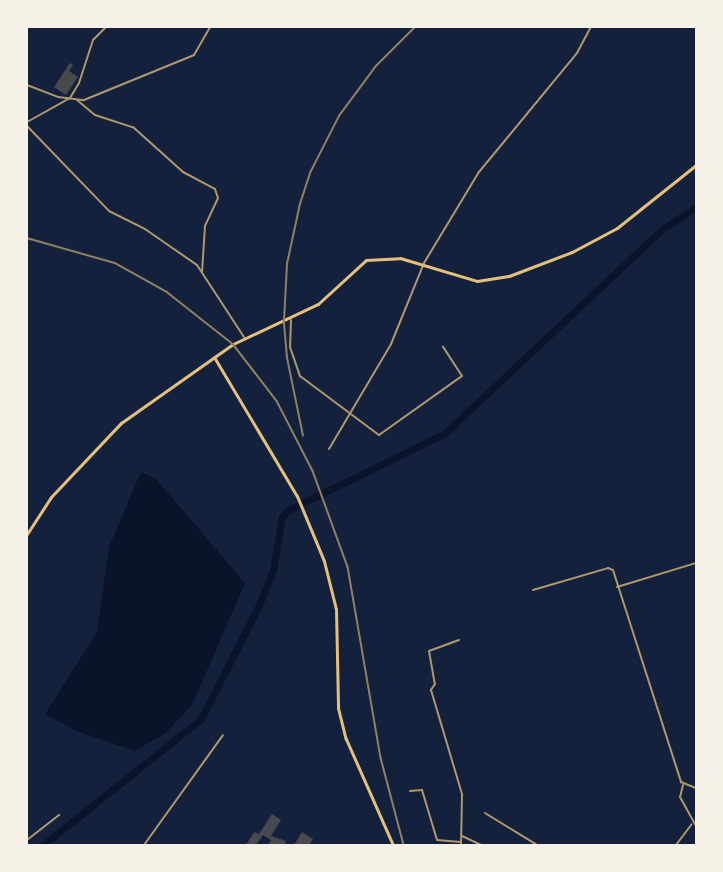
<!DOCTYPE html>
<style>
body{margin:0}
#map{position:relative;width:723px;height:872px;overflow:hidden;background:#14213d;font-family:Inter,sans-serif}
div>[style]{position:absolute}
.water>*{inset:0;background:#0b132b}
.river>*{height:7px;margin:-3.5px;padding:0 3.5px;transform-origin:3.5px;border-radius:3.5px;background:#0b132b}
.building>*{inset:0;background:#48494c}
.minor>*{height:2px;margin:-1px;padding:0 1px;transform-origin:1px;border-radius:1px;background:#b1986c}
.tertiary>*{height:2px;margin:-1px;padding:0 1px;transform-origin:1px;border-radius:1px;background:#b1986c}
.secondary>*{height:3px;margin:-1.5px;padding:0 1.5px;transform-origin:1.5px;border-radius:1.5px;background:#e5c07b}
.rail>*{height:1.5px;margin:-0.75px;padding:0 0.75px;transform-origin:0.75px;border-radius:0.75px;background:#918062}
span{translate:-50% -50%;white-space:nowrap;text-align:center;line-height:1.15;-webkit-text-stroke:6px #f6f1e7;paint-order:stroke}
.frame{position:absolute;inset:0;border:28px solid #f6f1e7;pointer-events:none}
</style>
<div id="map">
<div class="water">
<i style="clip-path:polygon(141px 472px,156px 479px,245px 583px,192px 705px,167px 732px,135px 751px,76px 731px,45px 714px,97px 632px,109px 547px)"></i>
</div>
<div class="river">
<i style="left:43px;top:845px;width:202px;rotate:-38.6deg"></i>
<i style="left:201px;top:719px;width:128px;rotate:-63deg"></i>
<i style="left:259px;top:605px;width:38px;rotate:-68deg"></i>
<i style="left:273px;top:570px;width:54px;rotate:-80.4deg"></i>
<i style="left:282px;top:517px;width:9px;rotate:-49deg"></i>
<i style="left:288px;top:510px;width:174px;rotate:-26deg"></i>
<i style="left:444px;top:434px;width:298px;rotate:-43.2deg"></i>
<i style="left:661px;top:230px;width:42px;rotate:-33.3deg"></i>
</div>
<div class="building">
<i style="clip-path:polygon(70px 63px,73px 65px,69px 71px,78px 77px,66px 95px,54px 87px)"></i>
<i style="clip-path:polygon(272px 814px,281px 820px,271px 836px,286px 841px,284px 845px,268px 845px,271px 840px,263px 835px,256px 845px,246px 845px,254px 832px,259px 834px)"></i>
<i style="clip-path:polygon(302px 832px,313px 839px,309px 845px,294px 845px)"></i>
</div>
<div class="minor">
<i style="left:27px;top:85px;width:33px;rotate:21deg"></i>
<i style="left:58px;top:97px;width:26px;rotate:7deg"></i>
<i style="left:84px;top:100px;width:119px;rotate:-22.2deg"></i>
<i style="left:194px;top:55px;width:32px;rotate:-60deg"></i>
<i style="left:77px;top:100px;width:23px;rotate:40deg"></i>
<i style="left:95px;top:115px;width:40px;rotate:18deg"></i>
<i style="left:133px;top:127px;width:67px;rotate:42deg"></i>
<i style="left:183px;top:172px;width:36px;rotate:28deg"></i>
<i style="left:215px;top:189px;width:9px;rotate:72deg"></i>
<i style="left:218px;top:198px;width:31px;rotate:115deg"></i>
<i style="left:205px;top:226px;width:46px;rotate:93.7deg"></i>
<i style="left:27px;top:122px;width:49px;rotate:-29.2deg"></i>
<i style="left:70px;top:98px;width:17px;rotate:-59deg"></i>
<i style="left:79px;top:83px;width:45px;rotate:-72deg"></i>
<i style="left:93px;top:40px;width:18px;rotate:-45deg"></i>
<i style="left:291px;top:320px;width:27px;rotate:92deg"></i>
<i style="left:290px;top:347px;width:31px;rotate:71deg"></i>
<i style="left:300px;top:376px;width:99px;rotate:36.8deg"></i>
<i style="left:379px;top:435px;width:102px;rotate:-35.4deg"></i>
<i style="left:462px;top:376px;width:35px;rotate:-123deg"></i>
<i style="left:329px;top:449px;width:122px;rotate:-59.4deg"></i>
<i style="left:391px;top:344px;width:87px;rotate:-67.8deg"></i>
<i style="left:424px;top:263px;width:106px;rotate:-58.9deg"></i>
<i style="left:479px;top:172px;width:154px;rotate:-50.5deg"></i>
<i style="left:577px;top:53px;width:30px;rotate:-62deg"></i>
<i style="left:617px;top:587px;width:83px;rotate:-16.9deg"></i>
<i style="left:533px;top:590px;width:78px;rotate:-16.3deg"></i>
<i style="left:608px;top:568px;width:5px;rotate:22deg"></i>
<i style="left:613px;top:570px;width:223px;rotate:72.2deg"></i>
<i style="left:681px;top:782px;width:16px;rotate:22deg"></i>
<i style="left:459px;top:640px;width:32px;rotate:160deg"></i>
<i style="left:429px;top:651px;width:34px;rotate:80deg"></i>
<i style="left:435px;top:684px;width:7px;rotate:124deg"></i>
<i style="left:431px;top:690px;width:109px;rotate:73.4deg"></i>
<i style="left:462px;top:794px;width:51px;rotate:91.1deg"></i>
<i style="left:683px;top:785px;width:12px;rotate:104deg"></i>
<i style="left:680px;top:797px;width:33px;rotate:61deg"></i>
<i style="left:410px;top:791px;width:12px;rotate:-5deg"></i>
<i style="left:422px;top:790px;width:52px;rotate:73.3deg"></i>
<i style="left:437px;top:840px;width:24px;rotate:5deg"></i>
<i style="left:485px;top:813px;width:61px;rotate:31.6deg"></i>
<i style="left:462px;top:836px;width:21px;rotate:25deg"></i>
<i style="left:27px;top:840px;width:41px;rotate:-38deg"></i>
<i style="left:144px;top:845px;width:135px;rotate:-54.3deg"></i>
<i style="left:676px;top:845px;width:26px;rotate:-53deg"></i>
</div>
<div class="tertiary">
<i style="left:27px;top:126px;width:118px;rotate:46deg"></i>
<i style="left:109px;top:211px;width:40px;rotate:26.6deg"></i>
<i style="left:145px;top:229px;width:63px;rotate:34.7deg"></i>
<i style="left:197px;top:265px;width:86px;rotate:56.9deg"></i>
</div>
<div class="secondary">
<i style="left:214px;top:357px;width:162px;rotate:59.2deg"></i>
<i style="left:297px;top:496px;width:70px;rotate:67.4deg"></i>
<i style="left:324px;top:561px;width:49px;rotate:76deg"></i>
<i style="left:336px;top:609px;width:99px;rotate:88.8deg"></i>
<i style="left:338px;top:708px;width:32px;rotate:76deg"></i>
<i style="left:346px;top:739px;width:116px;rotate:66.1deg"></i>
<i style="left:27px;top:534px;width:44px;rotate:-57deg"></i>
<i style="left:51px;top:497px;width:102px;rotate:-46.6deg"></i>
<i style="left:121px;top:423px;width:137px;rotate:-35.2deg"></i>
<i style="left:233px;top:344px;width:94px;rotate:-25.2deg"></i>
<i style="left:318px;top:304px;width:65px;rotate:-42.5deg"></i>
<i style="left:366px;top:260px;width:34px;rotate:-3deg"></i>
<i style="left:400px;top:258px;width:80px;rotate:16.6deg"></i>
<i style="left:477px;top:281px;width:32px;rotate:-9deg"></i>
<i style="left:509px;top:276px;width:67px;rotate:-20.9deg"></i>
<i style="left:572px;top:252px;width:51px;rotate:-28.1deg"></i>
<i style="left:617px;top:228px;width:101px;rotate:-38.6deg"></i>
</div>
<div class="rail">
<i style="left:27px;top:238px;width:91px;rotate:15.9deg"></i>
<i style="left:115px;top:263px;width:60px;rotate:29.1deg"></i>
<i style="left:167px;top:292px;width:84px;rotate:38.2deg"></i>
<i style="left:233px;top:344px;width:72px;rotate:52.3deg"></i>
<i style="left:277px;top:401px;width:79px;rotate:62.8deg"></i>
<i style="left:313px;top:471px;width:102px;rotate:70deg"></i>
<i style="left:348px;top:567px;width:194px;rotate:80.2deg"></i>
<i style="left:381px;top:758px;width:90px;rotate:75.2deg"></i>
<i style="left:303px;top:436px;width:80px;rotate:-101.6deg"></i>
<i style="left:287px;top:358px;width:37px;rotate:-95deg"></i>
<i style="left:284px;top:321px;width:57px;rotate:-87deg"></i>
<i style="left:287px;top:264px;width:61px;rotate:-77.8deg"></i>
<i style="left:300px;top:204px;width:33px;rotate:-72deg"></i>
<i style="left:310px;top:173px;width:64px;rotate:-63deg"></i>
<i style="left:339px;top:116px;width:62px;rotate:-53.5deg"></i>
<i style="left:376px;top:66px;width:55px;rotate:-45deg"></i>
</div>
<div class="frame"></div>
</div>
